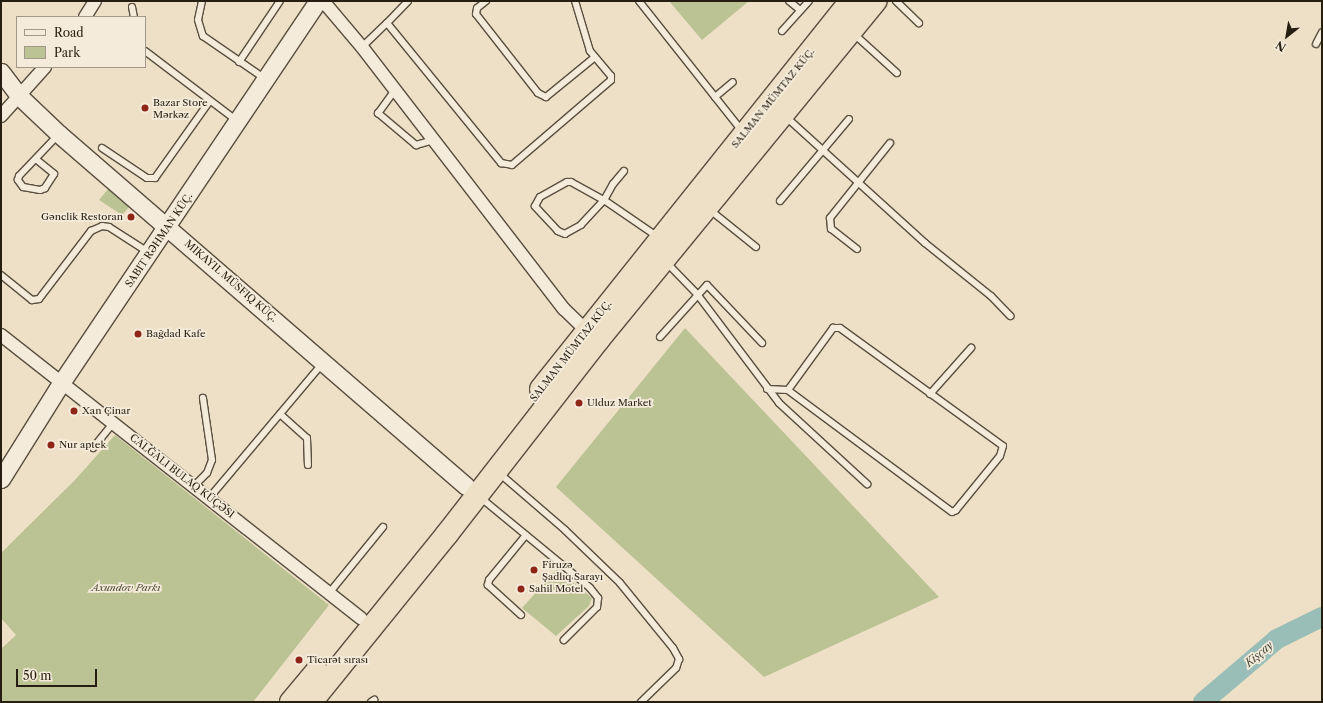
<!DOCTYPE html>
<meta charset="utf-8">
<style>
body{margin:0}
#map{position:relative;width:1323px;height:703px;overflow:hidden;background:#eee0c6;font-family:"Libre Caslon Text",serif}
div>[style]{position:absolute}
.green>*{inset:0;background:#bbc293}
.river>*{height:20px;margin:-10px;padding:0 10px;transform-origin:10px;border-radius:10px;background:#99bdb7}
.roads{filter:drop-shadow(1px 0 #594e3f) drop-shadow(-1px 0 #594e3f) drop-shadow(0 1px #594e3f) drop-shadow(0 -1px #594e3f)}
.lane>*{height:6px;margin:-3px;padding:0 3px;transform-origin:3px;border-radius:3px;background:#f4ebda}
.street>*{height:12px;margin:-6px;padding:0 6px;transform-origin:6px;border-radius:6px;background:#f4ebda}
.secondary>*{height:17px;margin:-8.5px;padding:0 8.5px;transform-origin:8.5px;border-radius:8.5px;background:#f4ebda}
.highway>*{height:22px;margin:-11px;padding:0 11px;transform-origin:11px;border-radius:11px;background:#eee0c6}
.dots>*{width:11px;height:11px;translate:-50% -50%;box-sizing:border-box;border:2px solid #f4ebda;border-radius:50%}
span{translate:-50% -50%;white-space:nowrap;text-align:center;line-height:1.15;-webkit-text-stroke:3.5px #f4ebda;paint-order:stroke}
.street-label{font-size:10px;color:#271e12}
.poi-label{font-size:10px;color:#271e12}
.left{translate:0 -50%;text-align:left}
.right{translate:-100% -50%;text-align:right}
.park-label{font-size:10px;color:#534f39;font-style:italic}
.water-label{font-size:11px;color:#494e44;font-style:italic}
.frame{position:absolute;inset:0;border:2px solid #271e12;pointer-events:none}
.legend{position:absolute;left:16px;top:16px;width:130px;height:52px;box-sizing:border-box;background:#f4ebda;border:1px solid #a2998a;margin:0;padding:5px 7px;list-style:none;font-size:12px;color:#271e12}
.legend li{display:flex;align-items:center;gap:8px;height:20px}
.legend b{width:20px;border:1px solid #a2998a}
.north{position:absolute;left:1267px;top:16px;width:40px;height:40px;-webkit-text-stroke:3px #f4ebda;paint-order:stroke;rotate:211deg;font-size:11px;font-weight:700;line-height:16px;text-align:center;color:#271e12}
.north::after{content:'';display:block;margin:auto;width:14px;height:18px;background:#271e12;clip-path:polygon(50% 0,100% 100%,50% 72%,0 100%)}
.scale{position:absolute;left:16px;top:669px;width:81px;height:18px;box-sizing:border-box;border:2px solid #271e12;border-top:0;padding-left:5px;font-size:12px;line-height:14px;white-space:nowrap;color:#271e12;-webkit-text-stroke:3px #f4ebda;paint-order:stroke}
</style>
<div id="map">
<div class="green">
<i style="clip-path:polygon(669px 1px,749px 1px,702px 40px)"></i>
<i style="clip-path:polygon(109px 188px,130px 206px,122px 215px,99px 200px)"></i>
<i style="clip-path:polygon(685px 328px,939px 597px,764px 677px,556px 487px)"></i>
<i style="clip-path:polygon(115px 435px,329px 605px,253px 702px,1px 702px,1px 649px,16px 635px,1px 618px,1px 553px,75px 480px)"></i>
<i style="clip-path:polygon(557px 569px,592px 598px,589px 606px,556px 636px,522px 608px)"></i>
</div>
<div class="river">
<i style="left:1203px;top:702px;width:97px;rotate:-40.4deg"></i>
<i style="left:1277px;top:639px;width:50px;rotate:-26.1deg"></i>
</div>
<div class="roads">
<div class="lane">
<i style="left:202px;top:1px;width:19px;rotate:102deg"></i>
<i style="left:198px;top:20px;width:17px;rotate:73deg"></i>
<i style="left:203px;top:36px;width:74px;rotate:34.5deg"></i>
<i style="left:486px;top:1px;width:11px;rotate:142deg"></i>
<i style="left:477px;top:8px;width:6px;rotate:99deg"></i>
<i style="left:476px;top:14px;width:100px;rotate:51.9deg"></i>
<i style="left:538px;top:93px;width:9px;rotate:27deg"></i>
<i style="left:546px;top:97px;width:63px;rotate:-39.2deg"></i>
<i style="left:639px;top:1px;width:166px;rotate:51.6deg"></i>
<i style="left:789px;top:1px;width:14px;rotate:39deg"></i>
<i style="left:896px;top:1px;width:32px;rotate:44deg"></i>
<i style="left:132px;top:7px;width:10px;rotate:79deg"></i>
<i style="left:387px;top:23px;width:30px;rotate:-46deg"></i>
<i style="left:782px;top:31px;width:40px;rotate:-48deg"></i>
<i style="left:854px;top:34px;width:58px;rotate:42.2deg"></i>
<i style="left:1316px;top:44px;width:13px;rotate:-63deg"></i>
<i style="left:362px;top:47px;width:35px;rotate:-44deg"></i>
<i style="left:387px;top:23px;width:181px;rotate:50.8deg"></i>
<i style="left:501px;top:163px;width:11px;rotate:10deg"></i>
<i style="left:512px;top:165px;width:130px;rotate:-40.6deg"></i>
<i style="left:611px;top:80px;width:4px;rotate:-90deg"></i>
<i style="left:611px;top:76px;width:33px;rotate:-130deg"></i>
<i style="left:590px;top:51px;width:52px;rotate:-106.7deg"></i>
<i style="left:145px;top:51px;width:114px;rotate:37.2deg"></i>
<i style="left:239px;top:62px;width:73px;rotate:-56.1deg"></i>
<i style="left:395px;top:90px;width:29px;rotate:126deg"></i>
<i style="left:378px;top:113px;width:50px;rotate:40.1deg"></i>
<i style="left:416px;top:145px;width:19px;rotate:-16deg"></i>
<i style="left:715px;top:97px;width:23px;rotate:-40deg"></i>
<i style="left:785px;top:116px;width:189px;rotate:42.2deg"></i>
<i style="left:925px;top:243px;width:85px;rotate:38.8deg"></i>
<i style="left:991px;top:296px;width:28px;rotate:46deg"></i>
<i style="left:102px;top:148px;width:54px;rotate:33.7deg"></i>
<i style="left:147px;top:178px;width:8px"></i>
<i style="left:155px;top:178px;width:93px;rotate:-54.6deg"></i>
<i style="left:37px;top:160px;width:22px;rotate:39deg"></i>
<i style="left:54px;top:174px;width:17px;rotate:123deg"></i>
<i style="left:45px;top:188px;width:5px;rotate:158deg"></i>
<i style="left:40px;top:190px;width:17px;rotate:-170deg"></i>
<i style="left:23px;top:187px;width:9px;rotate:-126deg"></i>
<i style="left:18px;top:180px;width:4px;rotate:-76deg"></i>
<i style="left:19px;top:176px;width:57px;rotate:-46.4deg"></i>
<i style="left:624px;top:171px;width:17px;rotate:130deg"></i>
<i style="left:613px;top:184px;width:18px;rotate:119deg"></i>
<i style="left:604px;top:200px;width:65px;rotate:34.4deg"></i>
<i style="left:567px;top:182px;width:4px"></i>
<i style="left:571px;top:182px;width:38px;rotate:29deg"></i>
<i style="left:604px;top:200px;width:34px;rotate:133deg"></i>
<i style="left:581px;top:225px;width:18px;rotate:151deg"></i>
<i style="left:565px;top:234px;width:8px;rotate:-157deg"></i>
<i style="left:558px;top:231px;width:34px;rotate:-133deg"></i>
<i style="left:535px;top:206px;width:10px;rotate:-61deg"></i>
<i style="left:540px;top:197px;width:31px;rotate:-29deg"></i>
<i style="left:780px;top:201px;width:107px;rotate:-49.9deg"></i>
<i style="left:710px;top:210px;width:59px;rotate:38.8deg"></i>
<i style="left:857px;top:249px;width:33px;rotate:-142deg"></i>
<i style="left:831px;top:229px;width:11px;rotate:-95deg"></i>
<i style="left:830px;top:218px;width:96px;rotate:-51.3deg"></i>
<i style="left:667px;top:263px;width:43px;rotate:45.9deg"></i>
<i style="left:697px;top:294px;width:136px;rotate:53deg"></i>
<i style="left:779px;top:403px;width:120px;rotate:42.6deg"></i>
<i style="left:1px;top:275px;width:40px;rotate:39deg"></i>
<i style="left:32px;top:300px;width:7px;rotate:-8deg"></i>
<i style="left:39px;top:299px;width:86px;rotate:-52.6deg"></i>
<i style="left:91px;top:231px;width:12px;rotate:-24deg"></i>
<i style="left:102px;top:226px;width:7px;rotate:8deg"></i>
<i style="left:109px;top:227px;width:46px;rotate:32.7deg"></i>
<i style="left:660px;top:337px;width:70px;rotate:-47.9deg"></i>
<i style="left:707px;top:285px;width:80px;rotate:46.5deg"></i>
<i style="left:767px;top:389px;width:21px;rotate:3deg"></i>
<i style="left:788px;top:390px;width:77px;rotate:-54deg"></i>
<i style="left:833px;top:328px;width:7px"></i>
<i style="left:840px;top:328px;width:201px;rotate:35.9deg"></i>
<i style="left:1003px;top:446px;width:10px;rotate:107deg"></i>
<i style="left:1000px;top:456px;width:70px;rotate:129.2deg"></i>
<i style="left:956px;top:510px;width:4px;rotate:153deg"></i>
<i style="left:952px;top:512px;width:204px;rotate:-143.4deg"></i>
<i style="left:930px;top:394px;width:62px;rotate:-48.3deg"></i>
<i style="left:280px;top:414px;width:36px;rotate:42deg"></i>
<i style="left:307px;top:438px;width:27px;rotate:88deg"></i>
<i style="left:93px;top:448px;width:32px;rotate:-51deg"></i>
<i style="left:499px;top:473px;width:87px;rotate:40.8deg"></i>
<i style="left:565px;top:530px;width:76px;rotate:43.9deg"></i>
<i style="left:620px;top:583px;width:84px;rotate:50.8deg"></i>
<i style="left:673px;top:648px;width:13px;rotate:61deg"></i>
<i style="left:679px;top:659px;width:9px;rotate:108deg"></i>
<i style="left:676px;top:668px;width:49px;rotate:135.8deg"></i>
<i style="left:195px;top:485px;width:17px;rotate:-45deg"></i>
<i style="left:207px;top:473px;width:14px;rotate:-69deg"></i>
<i style="left:212px;top:460px;width:63px;rotate:-98.3deg"></i>
<i style="left:210px;top:497px;width:175px;rotate:-49.9deg"></i>
<i style="left:481px;top:498px;width:141px;rotate:39.5deg"></i>
<i style="left:590px;top:588px;width:13px;rotate:51deg"></i>
<i style="left:598px;top:598px;width:9px;rotate:96deg"></i>
<i style="left:597px;top:607px;width:47px;rotate:135deg"></i>
<i style="left:330px;top:592px;width:84px;rotate:-50.8deg"></i>
<i style="left:521px;top:615px;width:45px;rotate:-137.7deg"></i>
<i style="left:488px;top:585px;width:5px;rotate:-79deg"></i>
<i style="left:489px;top:580px;width:58px;rotate:-50.6deg"></i>
<i style="left:371px;top:702px;width:4px;rotate:-34deg"></i>
</div>
<div class="street">
<i style="left:323px;top:1px;width:60px;rotate:49.7deg"></i>
<i style="left:362px;top:47px;width:331px;rotate:52.4deg"></i>
<i style="left:564px;top:309px;width:30px;rotate:44deg"></i>
<i style="left:85px;top:17px;width:19px;rotate:-58deg"></i>
<i style="left:1px;top:116px;width:66px;rotate:-48.1deg"></i>
<i style="left:1px;top:335px;width:458px;rotate:38.2deg"></i>
</div>
<div class="secondary">
<i style="left:1px;top:72px;width:30px;rotate:53deg"></i>
<i style="left:19px;top:96px;width:55px;rotate:43.5deg"></i>
<i style="left:59px;top:134px;width:538px;rotate:40.86deg"></i>
<i style="left:1px;top:479px;width:113px;rotate:-58deg"></i>
<i style="left:61px;top:383px;width:460px;rotate:-56.1deg"></i>
</div>
<div class="highway">
<i style="left:541px;top:389px;width:497px;rotate:-51.4deg"></i>
<i style="left:291px;top:702px;width:40px;rotate:-50deg"></i>
<i style="left:311px;top:702px;width:216px;rotate:-51deg"></i>
<i style="left:447px;top:534px;width:246px;rotate:-52.1deg"></i>
<i style="left:598px;top:340px;width:438px;rotate:-50.7deg"></i>
</div>
</div>
<div class="dots">
<i style="left:145px;top:108px;background:#8f2418"></i>
<i style="left:131px;top:217px;background:#8f2418"></i>
<i style="left:138px;top:334px;background:#8f2418"></i>
<i style="left:579px;top:403px;background:#8f2418"></i>
<i style="left:74px;top:411px;background:#8f2418"></i>
<i style="left:51px;top:445px;background:#8f2418"></i>
<i style="left:534px;top:570px;background:#8f2418"></i>
<i style="left:521px;top:589px;background:#8f2418"></i>
<i style="left:299px;top:660px;background:#8f2418"></i>
</div>
<div class="street-label">
<span style="left:773px;top:98px;rotate:-51deg">SALMAN MÜMTAZ KÜÇ.</span>
<span style="left:159px;top:240px;rotate:-56deg">SABIT RƏHMAN KÜÇ.</span>
<span style="left:231px;top:281px;rotate:41deg">MIKAYIL MÜSFIQ KÜÇ.</span>
<span style="left:571px;top:351px;rotate:-52deg">SALMAN MÜMTAZ KÜÇ.</span>
<span style="left:182px;top:476px;rotate:38deg">CALĞALI BULAQ KÜÇƏSI</span>
</div>
<div class="poi-label">
<span class="left" style="left:153px;top:108px">Bazar Store<br>Mərkəz</span>
<span class="right" style="left:123px;top:217px">Gənclik Restoran</span>
<span class="left" style="left:146px;top:334px">Bağdad Kafe</span>
<span class="left" style="left:587px;top:403px">Ulduz Market</span>
<span class="left" style="left:82px;top:411px">Xan Çinar</span>
<span class="left" style="left:59px;top:445px">Nur aptek</span>
<span class="left" style="left:542px;top:570px">Firuzə<br>Şadlıq Sarayı</span>
<span class="left" style="left:529px;top:589px">Sahil Motel</span>
<span class="left" style="left:307px;top:660px">Ticarət sırası</span>
</div>
<div class="park-label">
<span style="left:126px;top:588px">Axundov Parkı</span>
</div>
<div class="water-label">
<span style="left:1259px;top:654px;rotate:-40deg">Kişçay</span>
</div>
<div class="frame"></div>
<ul class="legend">
<li><b style="height:5px;background:#f4ebda"></b>Road</li>
<li><b style="height:11px;background:#bbc293"></b>Park</li>
</ul>
<div class="north">N</div>
<div class="scale">50 m</div>
</div>
